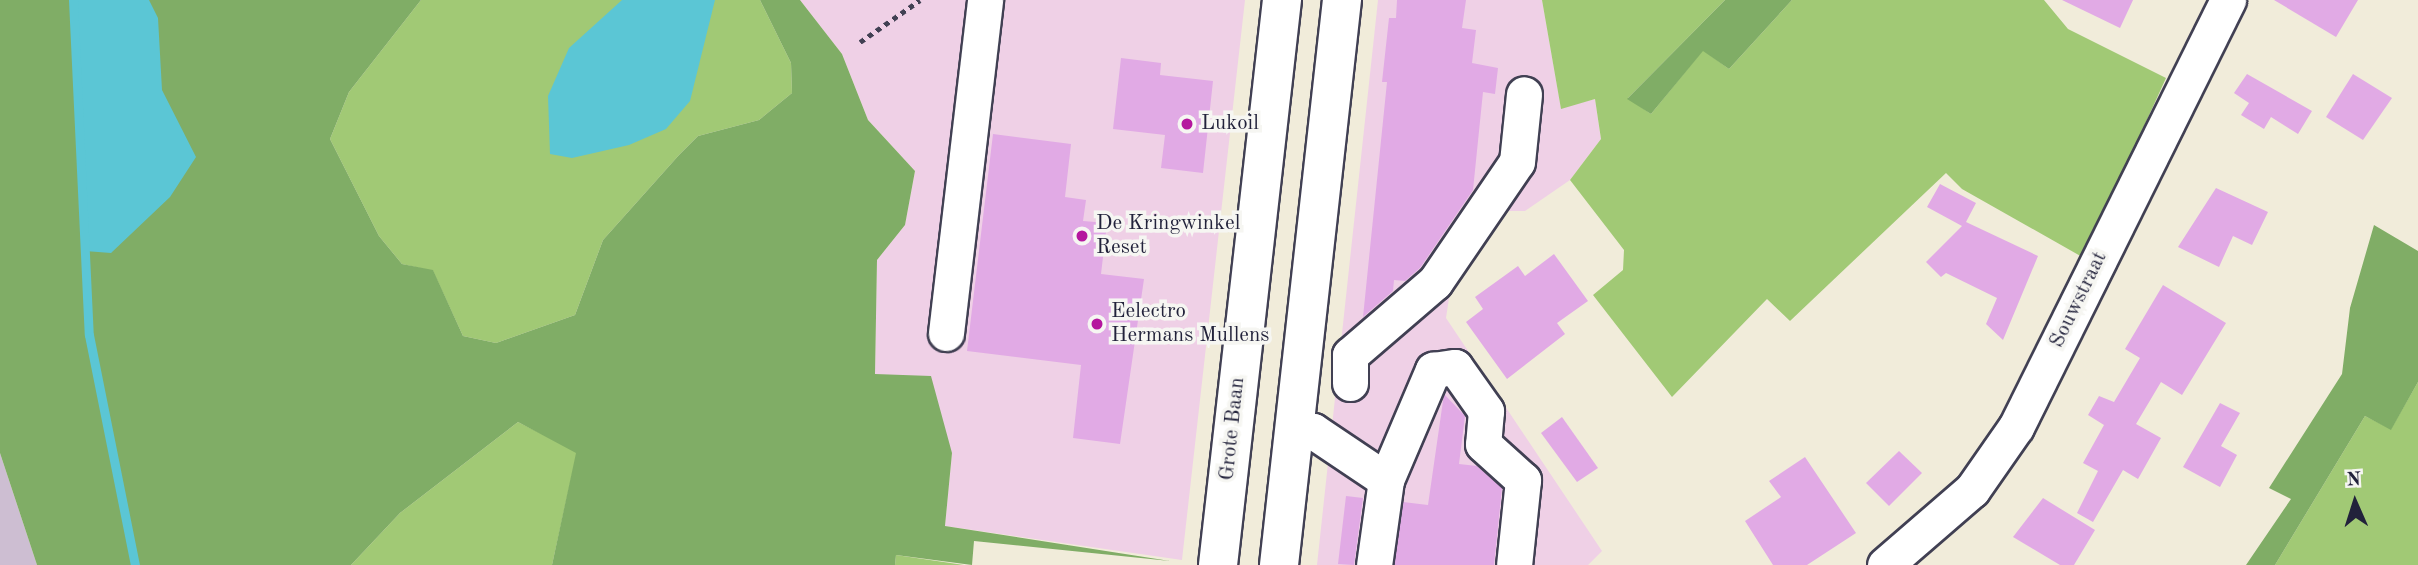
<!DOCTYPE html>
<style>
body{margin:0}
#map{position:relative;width:2418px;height:565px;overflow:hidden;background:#f1ecda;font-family:"Old Standard TT",serif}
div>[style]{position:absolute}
.built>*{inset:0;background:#efd0e6}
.industrial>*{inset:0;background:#cdbed2}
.green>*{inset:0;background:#a1c975}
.forest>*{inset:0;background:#80ad66}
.water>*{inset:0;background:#5bc6d5}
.stream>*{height:9px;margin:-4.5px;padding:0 4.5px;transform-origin:4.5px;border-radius:4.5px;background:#5bc6d5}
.building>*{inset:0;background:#e1aae5}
.path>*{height:4.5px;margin-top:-2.25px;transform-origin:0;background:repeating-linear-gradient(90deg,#414053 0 5px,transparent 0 10px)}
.roads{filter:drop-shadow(2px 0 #414053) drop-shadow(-2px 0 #414053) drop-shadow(0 2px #414053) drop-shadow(0 -2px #414053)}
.minor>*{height:35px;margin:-17.5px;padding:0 17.5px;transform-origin:17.5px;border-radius:17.5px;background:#fff}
.major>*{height:38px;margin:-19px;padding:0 19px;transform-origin:19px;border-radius:19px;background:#fff}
.dots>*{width:19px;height:19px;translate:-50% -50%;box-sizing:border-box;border:4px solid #f6f6f2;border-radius:50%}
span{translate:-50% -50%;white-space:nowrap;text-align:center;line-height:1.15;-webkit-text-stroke:7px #f6f6f2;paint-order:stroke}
.poi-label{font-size:21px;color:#22223b}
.left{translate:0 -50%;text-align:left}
.street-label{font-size:21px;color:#22223b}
.north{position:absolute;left:2320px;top:467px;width:70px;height:70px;-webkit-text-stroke:5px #f6f6f2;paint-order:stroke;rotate:357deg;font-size:19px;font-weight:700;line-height:28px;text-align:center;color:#22223b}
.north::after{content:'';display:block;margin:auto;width:24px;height:32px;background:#22223b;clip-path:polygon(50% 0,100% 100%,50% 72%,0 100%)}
</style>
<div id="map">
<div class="built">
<i style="clip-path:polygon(800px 0,1245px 0,1182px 560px,945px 526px,952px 453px,875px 374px,877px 260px,905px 225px,915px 171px,868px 120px,842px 54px)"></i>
<i style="clip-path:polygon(1378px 0,1542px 0,1561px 108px,1595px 99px,1601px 139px,1570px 180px,1525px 211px,1501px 211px,1451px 285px,1446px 318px,1602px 551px,1588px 565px,1317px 565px)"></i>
</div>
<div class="industrial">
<i style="clip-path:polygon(0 453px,37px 565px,0 565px)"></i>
</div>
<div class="green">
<i style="clip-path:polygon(421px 0,760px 0,791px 63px,792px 93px,759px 120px,698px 136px,679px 155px,603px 240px,575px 315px,496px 343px,463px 336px,433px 271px,402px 264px,379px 236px,330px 139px,349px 92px)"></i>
<i style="clip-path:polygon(1542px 0,1725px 0,1628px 98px,1651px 114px,1703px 50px,1729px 69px,1792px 0,2044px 0,2068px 29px,2166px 78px,2084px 258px,1962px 189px,1946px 173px,1790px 321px,1767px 299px,1672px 397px,1593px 295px,1623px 270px,1624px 250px,1570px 180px,1601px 139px,1595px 99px,1561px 109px)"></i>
<i style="clip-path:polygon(2418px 382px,2418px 565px,2275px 565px,2365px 416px,2391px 429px)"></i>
<i style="clip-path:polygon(518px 422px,577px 452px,552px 565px,351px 565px,400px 513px)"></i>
<i style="clip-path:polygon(896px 555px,964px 565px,895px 565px)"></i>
</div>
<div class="forest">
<i style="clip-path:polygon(0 0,421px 0,349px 92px,330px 139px,379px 236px,402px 264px,433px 270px,463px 336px,496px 343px,575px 315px,603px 240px,679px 155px,698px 136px,759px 120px,792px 93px,791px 63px,760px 0,800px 0,842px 54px,868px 120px,915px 171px,905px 225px,877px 260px,875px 374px,931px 376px,952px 453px,945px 526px,1170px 561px,974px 541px,972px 565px,896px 555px,895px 565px,552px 565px,576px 453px,518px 422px,400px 513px,351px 565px,37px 565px,0 453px)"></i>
<i style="clip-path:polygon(1725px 0,1792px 0,1729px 69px,1703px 51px,1651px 114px,1627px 99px)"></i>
<i style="clip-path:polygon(2374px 225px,2418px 251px,2418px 382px,2391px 430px,2365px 416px,2275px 565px,2246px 565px,2291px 499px,2269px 488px,2342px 374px,2350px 308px)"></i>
</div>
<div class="water">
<i style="clip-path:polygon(73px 0,149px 0,158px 18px,162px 90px,196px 157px,170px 197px,111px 253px,85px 251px)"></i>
<i style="clip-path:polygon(622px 0,715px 0,690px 101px,666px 129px,629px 145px,572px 158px,550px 154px,548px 96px,569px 48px)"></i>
</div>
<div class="stream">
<i style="left:73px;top:0;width:335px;rotate:87.3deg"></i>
<i style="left:89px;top:335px;width:235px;rotate:78.7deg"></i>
</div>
<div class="building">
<i style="clip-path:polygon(1397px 0,1466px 0,1462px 28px,1476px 30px,1472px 63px,1498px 68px,1495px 94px,1483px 92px,1473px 190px,1420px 268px,1405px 281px,1394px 280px,1393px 291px,1363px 317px,1387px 82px,1382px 82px,1389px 18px,1396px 18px)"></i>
<i style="clip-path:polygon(2062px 0,2133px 0,2120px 28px)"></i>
<i style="clip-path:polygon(2274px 0,2358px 0,2336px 37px)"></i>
<i style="clip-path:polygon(1121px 58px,1161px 63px,1160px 75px,1213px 81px,1203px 173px,1161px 168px,1165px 135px,1113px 129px)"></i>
<i style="clip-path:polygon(2247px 74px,2312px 111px,2298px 134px,2271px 117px,2264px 129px,2241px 115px,2249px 103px,2234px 93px)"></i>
<i style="clip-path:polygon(2353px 74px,2392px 98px,2363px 140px,2326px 117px)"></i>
<i style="clip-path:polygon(993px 134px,1071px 144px,1065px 197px,1086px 200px,1083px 221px,1107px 223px,1101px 274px,1144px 279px,1120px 444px,1073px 438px,1081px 365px,967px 351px)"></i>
<i style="clip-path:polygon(1940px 184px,1976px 203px,1966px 222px,2038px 256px,2003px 340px,1986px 324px,1997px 298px,1946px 273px,1941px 277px,1926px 262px,1962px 226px,1927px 207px)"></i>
<i style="clip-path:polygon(2216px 188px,2268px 212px,2252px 245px,2233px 236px,2219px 267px,2178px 247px)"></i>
<i style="clip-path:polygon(1554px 254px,1588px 301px,1557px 323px,1565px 334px,1507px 379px,1466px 322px,1483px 309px,1475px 297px,1518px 266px,1525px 276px)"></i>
<i style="clip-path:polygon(2163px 285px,2226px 323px,2182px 395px,2161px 382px,2136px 424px,2161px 438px,2138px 479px,2123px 470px,2093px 522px,2077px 513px,2098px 471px,2083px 463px,2104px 425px,2088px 415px,2099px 396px,2114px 402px,2140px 358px,2125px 349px)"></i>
<i style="clip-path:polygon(1444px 394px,1465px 416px,1459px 464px,1477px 466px,1502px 488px,1494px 565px,1394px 565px,1403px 502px,1428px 505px)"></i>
<i style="clip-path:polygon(2220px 403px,2240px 413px,2221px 446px,2237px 455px,2220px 487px,2183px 467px)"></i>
<i style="clip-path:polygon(1562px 417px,1598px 468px,1577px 482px,1541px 433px)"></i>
<i style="clip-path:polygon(1899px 451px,1922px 473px,1889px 506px,1866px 483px)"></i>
<i style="clip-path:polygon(1805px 457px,1856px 533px,1807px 565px,1773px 565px,1745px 521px,1781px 497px,1769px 481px)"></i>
<i style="clip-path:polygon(1346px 496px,1363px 498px,1354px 565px,1338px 564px)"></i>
<i style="clip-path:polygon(2043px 498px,2095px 530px,2074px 565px,2060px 565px,2013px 537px)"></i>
</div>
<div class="path">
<i style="left:860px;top:42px;width:73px;rotate:-35deg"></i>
</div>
<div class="roads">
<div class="minor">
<i style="left:946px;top:333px;width:335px;rotate:-83.3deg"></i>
<i style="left:1350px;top:383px;width:28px;rotate:-90deg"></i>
<i style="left:1350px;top:355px;width:112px;rotate:-40.7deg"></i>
<i style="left:1435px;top:282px;width:145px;rotate:-55.7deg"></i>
<i style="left:1517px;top:162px;width:68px;rotate:-84.1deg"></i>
<i style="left:1295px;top:429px;width:18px;rotate:6deg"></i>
<i style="left:1313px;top:431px;width:88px;rotate:33.9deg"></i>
<i style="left:1386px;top:480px;width:86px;rotate:98deg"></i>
<i style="left:1386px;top:480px;width:120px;rotate:-66.9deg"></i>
<i style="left:1433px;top:370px;width:22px;rotate:-8deg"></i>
<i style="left:1455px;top:367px;width:54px;rotate:54.8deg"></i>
<i style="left:1486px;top:411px;width:33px;rotate:95deg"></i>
<i style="left:1483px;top:444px;width:54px;rotate:42deg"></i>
<i style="left:1523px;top:480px;width:85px;rotate:96deg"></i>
<i style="left:1885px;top:565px;width:115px;rotate:-40.8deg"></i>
<i style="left:1972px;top:490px;width:77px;rotate:-55.1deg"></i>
<i style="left:2016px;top:427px;width:477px;rotate:-63.6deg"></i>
</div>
<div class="major">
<i style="left:1218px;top:565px;width:569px;rotate:-83.54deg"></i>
<i style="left:1279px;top:565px;width:569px;rotate:-83.64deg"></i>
</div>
</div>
<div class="dots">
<i style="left:1187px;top:124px;background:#b5179e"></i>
<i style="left:1082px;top:236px;background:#b5179e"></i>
<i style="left:1097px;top:324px;background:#b5179e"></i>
</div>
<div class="poi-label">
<span class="left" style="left:1201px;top:124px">Lukoil</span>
<span class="left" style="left:1096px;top:236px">De Kringwinkel<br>Reset</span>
<span class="left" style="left:1111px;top:324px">Eelectro<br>Hermans Mullens</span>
</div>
<div class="street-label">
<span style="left:2079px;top:300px;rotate:-64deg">Souwstraat</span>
<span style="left:1233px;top:429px;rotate:-84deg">Grote Baan</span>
</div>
<div class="north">N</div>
</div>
